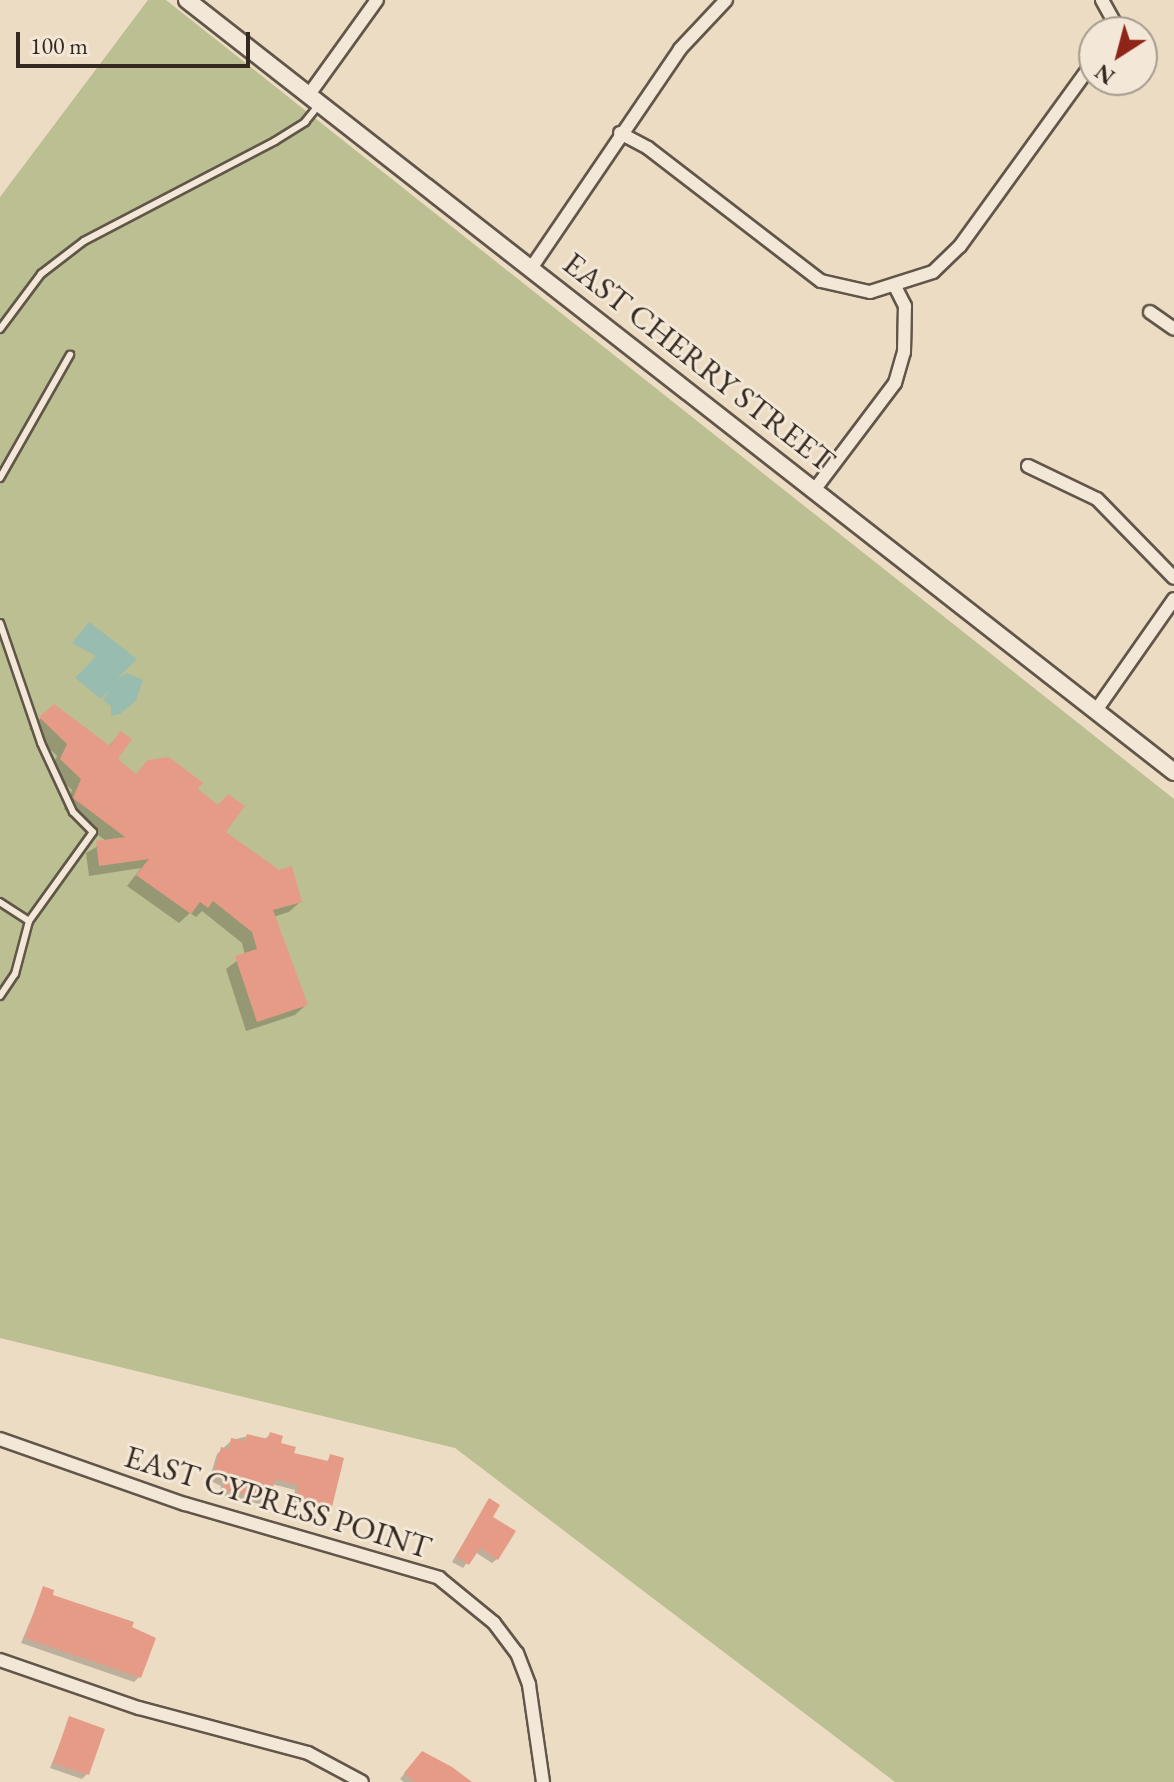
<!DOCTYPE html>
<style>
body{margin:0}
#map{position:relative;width:1174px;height:1782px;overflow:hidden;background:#ecdcc3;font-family:"EB Garamond",serif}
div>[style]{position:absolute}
.green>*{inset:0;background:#bcbf91}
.water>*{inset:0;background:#99bcb0}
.shadow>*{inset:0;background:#0003}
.building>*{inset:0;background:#e69b86}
.roads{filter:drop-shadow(2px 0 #615649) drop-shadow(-2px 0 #615649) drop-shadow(0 2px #615649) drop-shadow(0 -2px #615649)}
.service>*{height:6px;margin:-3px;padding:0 3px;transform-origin:3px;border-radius:3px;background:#f3e8d8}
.minor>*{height:12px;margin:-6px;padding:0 6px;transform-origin:6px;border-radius:6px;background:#f3e8d8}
.tertiary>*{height:16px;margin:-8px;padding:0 8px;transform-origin:8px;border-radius:8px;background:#f3e8d8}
span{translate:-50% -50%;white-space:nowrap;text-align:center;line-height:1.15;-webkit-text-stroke:6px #f3e8d8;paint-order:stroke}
.street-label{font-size:32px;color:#332920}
.north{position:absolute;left:1078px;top:16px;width:80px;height:80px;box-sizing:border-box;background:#f3e8d8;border:2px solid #a69c8e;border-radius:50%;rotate:216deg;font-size:22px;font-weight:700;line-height:32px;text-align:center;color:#332920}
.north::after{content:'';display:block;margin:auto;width:28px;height:36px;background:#8f2418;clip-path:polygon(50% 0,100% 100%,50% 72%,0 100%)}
.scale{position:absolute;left:16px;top:32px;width:234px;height:36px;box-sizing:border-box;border:4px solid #332920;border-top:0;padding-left:10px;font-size:24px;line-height:28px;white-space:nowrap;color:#332920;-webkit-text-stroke:6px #f3e8d8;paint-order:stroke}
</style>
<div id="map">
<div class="green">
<i style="clip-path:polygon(148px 0,166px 0,1174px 799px,1174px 1782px,895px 1782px,455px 1448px,0 1338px,0 197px)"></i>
</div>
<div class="water">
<i style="clip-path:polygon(89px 622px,137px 659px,116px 680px,127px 673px,143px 680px,136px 701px,120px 714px,111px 716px,111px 706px,103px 700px,110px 689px,101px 699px,75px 678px,96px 656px,72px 643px)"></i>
</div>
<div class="shadow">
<i style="clip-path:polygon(54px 706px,108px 747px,121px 733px,115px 760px,135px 776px,195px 790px,223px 832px,300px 902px,289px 912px,273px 917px,306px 1005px,295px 1015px,246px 1031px,226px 969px,245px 955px,242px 943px,202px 911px,196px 917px,190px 913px,179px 923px,127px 886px,141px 868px,89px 876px,86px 853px,106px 841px,64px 809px,72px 790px,50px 770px,57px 756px,29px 729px)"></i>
<i style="clip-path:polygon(270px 1434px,291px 1455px,325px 1463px,331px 1457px,329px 1514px,324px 1519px,302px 1514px,304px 1507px,292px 1501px,295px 1490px,272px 1484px,263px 1505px,219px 1494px,221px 1486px,209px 1480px,217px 1454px,232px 1440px,248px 1436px,264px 1440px)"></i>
<i style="clip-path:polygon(485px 1506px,497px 1559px,492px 1563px,475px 1552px,463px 1568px,452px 1562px)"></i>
<i style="clip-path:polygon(44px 1588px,51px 1596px,130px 1628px,139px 1677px,134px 1682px,21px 1643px)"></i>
<i style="clip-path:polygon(70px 1718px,87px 1774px,82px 1779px,50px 1768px)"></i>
<i style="clip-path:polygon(417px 1758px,468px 1782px,404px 1782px,400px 1779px)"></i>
</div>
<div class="building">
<i style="clip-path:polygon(54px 704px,110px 746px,120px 731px,132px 739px,118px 759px,136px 774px,148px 760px,169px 757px,203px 783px,198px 789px,218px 805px,228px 794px,245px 806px,226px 832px,279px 870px,292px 866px,302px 902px,273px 910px,308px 1005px,257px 1022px,235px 956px,257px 949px,252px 932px,213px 901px,208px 908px,200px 902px,191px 914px,136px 875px,149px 859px,99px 866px,96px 841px,125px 837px,73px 798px,81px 779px,60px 759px,67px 744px,39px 717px)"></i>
<i style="clip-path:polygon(270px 1432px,283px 1436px,281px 1443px,296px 1447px,294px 1453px,328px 1461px,330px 1454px,344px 1458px,330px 1515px,306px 1510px,308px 1502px,296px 1496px,298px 1485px,275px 1479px,270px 1501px,223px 1489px,225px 1481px,213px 1475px,221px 1447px,229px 1449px,231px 1438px,245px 1441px,247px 1434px,268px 1439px)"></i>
<i style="clip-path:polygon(489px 1498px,500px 1505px,493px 1517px,516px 1531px,498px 1560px,480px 1548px,469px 1565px,456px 1556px)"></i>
<i style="clip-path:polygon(43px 1586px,54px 1590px,53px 1595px,134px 1622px,132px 1627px,156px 1638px,141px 1678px,25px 1638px)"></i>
<i style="clip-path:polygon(69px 1716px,105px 1729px,89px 1775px,53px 1763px)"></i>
<i style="clip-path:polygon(422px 1751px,452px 1767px,472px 1782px,415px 1782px,404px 1773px)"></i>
</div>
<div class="roads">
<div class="service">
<i style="left:0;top:329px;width:69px;rotate:-53.3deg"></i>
<i style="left:41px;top:274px;width:54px;rotate:-37.5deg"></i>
<i style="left:84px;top:241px;width:216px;rotate:-27.6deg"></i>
<i style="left:275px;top:141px;width:36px;rotate:-32deg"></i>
<i style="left:305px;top:122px;width:22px;rotate:-51deg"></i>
<i style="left:0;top:478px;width:142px;rotate:-60.4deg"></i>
<i style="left:0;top:623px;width:127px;rotate:71.1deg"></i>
<i style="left:41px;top:743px;width:76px;rotate:65.1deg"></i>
<i style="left:73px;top:812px;width:28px;rotate:45deg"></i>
<i style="left:93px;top:832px;width:110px;rotate:125.7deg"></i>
<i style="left:29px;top:921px;width:35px;rotate:-147deg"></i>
<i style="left:0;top:996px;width:27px;rotate:-56deg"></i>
<i style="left:15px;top:974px;width:55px;rotate:-75.2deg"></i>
</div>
<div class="minor">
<i style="left:1102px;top:0;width:26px;rotate:61deg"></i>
<i style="left:1115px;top:23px;width:10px;rotate:114deg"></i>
<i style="left:308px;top:96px;width:118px;rotate:-54.3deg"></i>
<i style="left:620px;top:133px;width:32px;rotate:28deg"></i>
<i style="left:648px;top:148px;width:218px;rotate:37.6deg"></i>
<i style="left:821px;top:281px;width:50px;rotate:12.7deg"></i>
<i style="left:870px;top:292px;width:66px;rotate:-17.6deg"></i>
<i style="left:933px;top:272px;width:37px;rotate:-44deg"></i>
<i style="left:960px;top:246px;width:228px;rotate:-54.1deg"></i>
<i style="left:532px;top:267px;width:263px;rotate:-55.8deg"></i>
<i style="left:680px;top:49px;width:67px;rotate:-46.8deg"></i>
<i style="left:1150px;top:312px;width:29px;rotate:35deg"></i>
<i style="left:1028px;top:466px;width:76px;rotate:25.6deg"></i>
<i style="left:1097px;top:499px;width:110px;rotate:45.7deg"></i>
<i style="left:815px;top:489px;width:133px;rotate:-53deg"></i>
<i style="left:895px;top:383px;width:32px;rotate:-74deg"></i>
<i style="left:904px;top:352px;width:46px;rotate:-88.8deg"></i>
<i style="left:905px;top:306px;width:22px;rotate:-117deg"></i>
<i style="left:1097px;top:709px;width:134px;rotate:-55deg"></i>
<i style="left:0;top:1439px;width:196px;rotate:19.4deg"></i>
<i style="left:185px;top:1504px;width:265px;rotate:16.2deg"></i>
<i style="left:439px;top:1578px;width:71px;rotate:39.3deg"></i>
<i style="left:494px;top:1623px;width:38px;rotate:53deg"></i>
<i style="left:517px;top:1653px;width:34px;rotate:69deg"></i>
<i style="left:529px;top:1685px;width:98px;rotate:81.8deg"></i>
<i style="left:0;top:1660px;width:147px;rotate:19.1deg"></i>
<i style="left:139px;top:1708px;width:175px;rotate:14.9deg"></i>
<i style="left:308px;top:1753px;width:61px;rotate:28.2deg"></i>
</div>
<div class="tertiary">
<i style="left:187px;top:0;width:1253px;rotate:38.03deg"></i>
</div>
</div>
<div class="street-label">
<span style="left:699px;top:362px;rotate:38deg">EAST CHERRY STREET</span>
<span style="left:278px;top:1502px;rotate:17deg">EAST CYPRESS POINT</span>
</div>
<div class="north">N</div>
<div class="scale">100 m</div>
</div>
